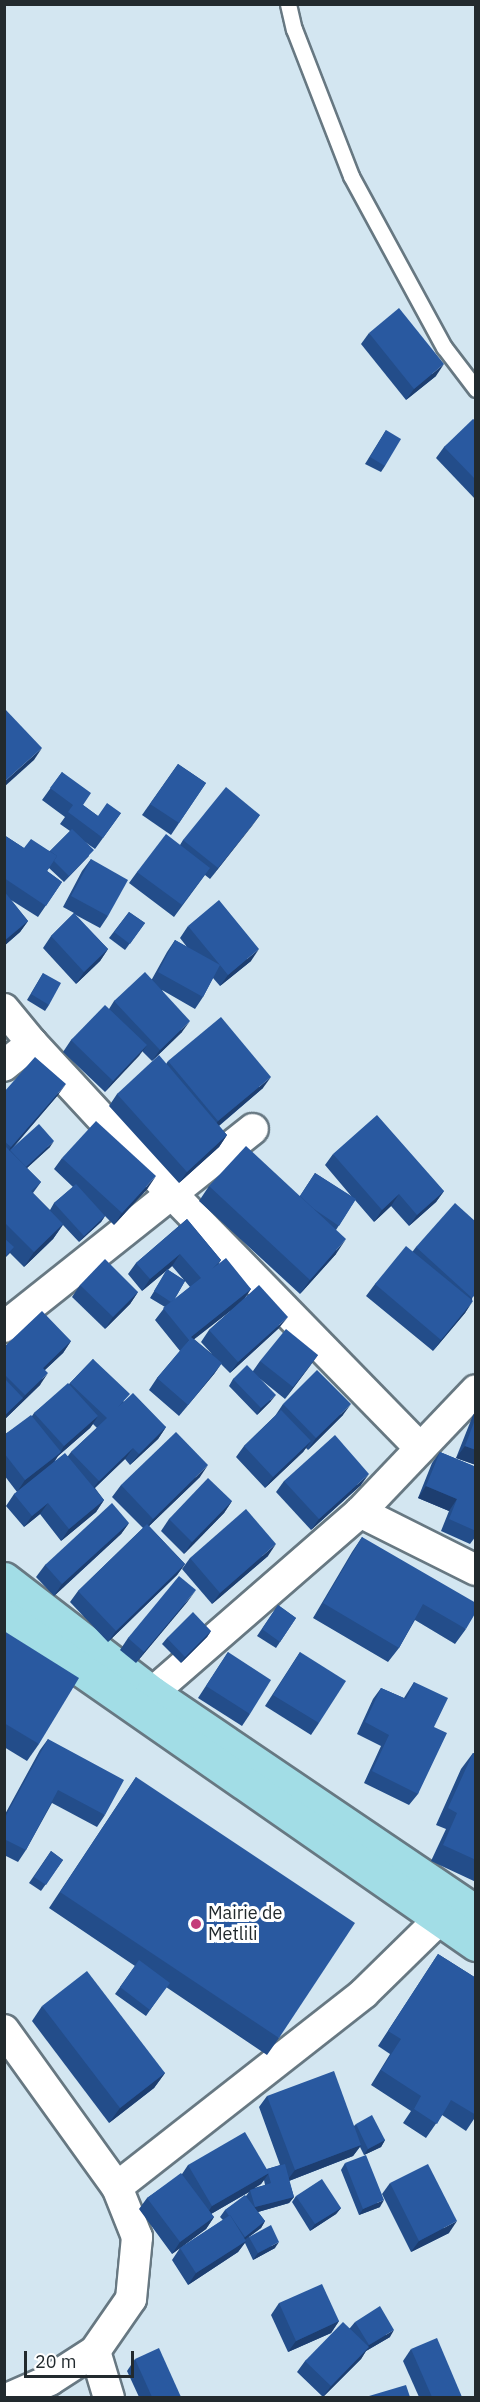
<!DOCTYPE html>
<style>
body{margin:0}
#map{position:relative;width:480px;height:2402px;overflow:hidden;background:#d3e6f1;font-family:"IBM Plex Sans",sans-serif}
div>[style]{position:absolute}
.roads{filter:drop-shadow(2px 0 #677882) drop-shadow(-2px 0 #677882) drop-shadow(0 2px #677882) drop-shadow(0 -2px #677882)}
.service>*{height:15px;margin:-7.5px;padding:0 7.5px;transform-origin:7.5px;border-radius:7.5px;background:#fff}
.minor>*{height:30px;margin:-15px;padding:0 15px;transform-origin:15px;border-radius:15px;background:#fff}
.primary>*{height:33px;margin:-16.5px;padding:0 16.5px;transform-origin:16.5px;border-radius:16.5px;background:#a2dde6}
.wall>*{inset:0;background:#234d8a}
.shaded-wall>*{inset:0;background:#1d3e70}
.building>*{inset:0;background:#2959a0}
.dots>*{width:16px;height:16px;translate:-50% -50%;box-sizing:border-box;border:3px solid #fff;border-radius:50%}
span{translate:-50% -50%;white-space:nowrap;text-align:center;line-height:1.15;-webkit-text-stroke:6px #fff;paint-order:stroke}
.poi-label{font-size:18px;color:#222a2e}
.left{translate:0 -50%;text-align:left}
.frame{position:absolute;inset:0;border:6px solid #222a2e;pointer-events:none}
.scale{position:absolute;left:24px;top:2351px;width:110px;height:27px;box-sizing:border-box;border:3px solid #222a2e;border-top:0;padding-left:8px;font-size:18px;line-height:21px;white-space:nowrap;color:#222a2e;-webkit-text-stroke:4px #fff;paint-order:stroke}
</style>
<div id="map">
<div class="roads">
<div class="service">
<i style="left:288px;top:4px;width:26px;rotate:77deg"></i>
<i style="left:294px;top:29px;width:158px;rotate:68.8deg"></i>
<i style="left:351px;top:176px;width:195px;rotate:61.5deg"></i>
<i style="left:444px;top:347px;width:53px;rotate:52.7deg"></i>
</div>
<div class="minor">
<i style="left:4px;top:1009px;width:44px;rotate:50.5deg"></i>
<i style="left:32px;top:1043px;width:36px;rotate:141deg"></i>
<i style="left:32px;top:1043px;width:207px;rotate:47.2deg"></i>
<i style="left:173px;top:1195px;width:354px;rotate:45.7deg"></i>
<i style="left:4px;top:1327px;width:318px;rotate:-38.5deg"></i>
<i style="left:360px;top:1512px;width:130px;rotate:26.6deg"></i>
<i style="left:152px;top:1693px;width:276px;rotate:-41deg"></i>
<i style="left:360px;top:1512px;width:168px;rotate:-46.4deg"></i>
<i style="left:4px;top:2030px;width:193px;rotate:54.3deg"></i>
<i style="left:117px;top:2187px;width:54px;rotate:68.2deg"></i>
<i style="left:137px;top:2237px;width:62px;rotate:95.5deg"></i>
<i style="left:131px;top:2299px;width:63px;rotate:124.7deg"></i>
<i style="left:95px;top:2351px;width:49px;rotate:73.4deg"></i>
<i style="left:117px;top:2187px;width:314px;rotate:-38.1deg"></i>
<i style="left:364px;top:1993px;width:129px;rotate:-44.4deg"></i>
<i style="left:9px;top:2398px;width:45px;rotate:-23.7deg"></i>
<i style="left:50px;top:2380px;width:54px;rotate:-32.8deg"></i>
</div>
<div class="primary">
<i style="left:4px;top:1579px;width:187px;rotate:37.6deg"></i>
<i style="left:152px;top:1693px;width:391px;rotate:34.1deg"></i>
<i style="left:4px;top:1616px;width:575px;rotate:34.8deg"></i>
</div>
</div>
<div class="wall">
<i style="clip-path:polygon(369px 333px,436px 376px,406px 400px,361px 344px)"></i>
<i style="clip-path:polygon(476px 421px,476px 500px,436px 458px,444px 447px)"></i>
<i style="clip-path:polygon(386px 430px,385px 466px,381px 472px,365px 464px)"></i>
<i style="clip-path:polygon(178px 764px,206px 783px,171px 835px,142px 815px)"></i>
<i style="clip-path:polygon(62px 772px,83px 805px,98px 816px,121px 813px,95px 849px,85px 842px,89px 856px,64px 882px,49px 868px,47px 871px,62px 882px,38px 917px,11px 900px,28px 921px,20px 932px,4px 946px,4px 835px,24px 848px,50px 851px,70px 831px,60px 824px,65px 817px,42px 800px)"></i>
<i style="clip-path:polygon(260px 815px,210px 879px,205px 875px,174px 917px,129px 883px,137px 872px,180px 845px,183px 840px)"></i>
<i style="clip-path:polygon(91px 859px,108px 916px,100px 928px,74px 914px,108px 949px,100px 961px,76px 984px,43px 948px,51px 936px,74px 913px,63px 907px,82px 871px)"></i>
<i style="clip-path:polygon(129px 912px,145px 923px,125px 950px,109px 938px)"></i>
<i style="clip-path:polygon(188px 926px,251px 961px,220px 986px,213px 978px,203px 997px,195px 1009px,162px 990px,182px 1032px,152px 1061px,142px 1051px,105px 1092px,63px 1052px,71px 1040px,109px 1009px,114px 1001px,152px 979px,167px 952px,175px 940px,187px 947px,180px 938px)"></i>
<i style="clip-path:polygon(43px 973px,49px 1005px,45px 1011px,27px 1000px)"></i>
<i style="clip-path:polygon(168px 1061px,263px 1088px,219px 1126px,227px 1135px,219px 1147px,179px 1183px,109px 1106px,117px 1094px,166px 1064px)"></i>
<i style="clip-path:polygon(4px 1092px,58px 1095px,12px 1149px,50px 1147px,27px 1168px,41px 1182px,33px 1193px,50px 1210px,54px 1203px,73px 1187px,54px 1169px,62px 1158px,148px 1188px,114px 1225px,105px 1216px,101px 1222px,79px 1242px,63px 1225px,53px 1239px,24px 1267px,10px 1253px,4px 1259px)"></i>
<i style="clip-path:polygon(333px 1154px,444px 1191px,436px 1202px,409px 1226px,391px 1206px,374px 1222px,355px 1200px,336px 1230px,336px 1254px,300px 1294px,199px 1201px,209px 1186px,300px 1196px,315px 1173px,352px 1197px,325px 1165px)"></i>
<i style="clip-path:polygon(evenodd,187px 1219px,221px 1260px,218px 1265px,251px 1289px,244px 1298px,279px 1328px,230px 1373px,221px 1364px,214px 1374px,179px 1416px,149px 1390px,157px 1378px,180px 1351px,155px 1320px,165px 1307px,150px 1298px,167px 1270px,142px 1291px,128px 1274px,136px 1263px,187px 1219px,172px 1266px,184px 1280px,168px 1270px,172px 1266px,187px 1219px,185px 1281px,190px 1287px,174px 1300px,185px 1281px,187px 1219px,234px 1308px,209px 1330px,201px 1342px,212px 1354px,194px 1339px,234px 1308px)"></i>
<i style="clip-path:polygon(476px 1222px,472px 1301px,465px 1313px,433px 1351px,366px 1296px,375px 1284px,413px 1251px,416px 1247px)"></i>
<i style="clip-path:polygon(80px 1285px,138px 1292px,130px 1304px,105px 1329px,72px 1297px)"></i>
<i style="clip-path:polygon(71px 1341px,63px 1353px,45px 1370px,40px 1385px,4px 1420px,4px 1347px)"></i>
<i style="clip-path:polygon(318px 1355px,285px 1399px,259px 1378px,271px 1401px,257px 1415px,229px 1386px,233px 1379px,253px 1371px,260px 1361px)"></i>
<i style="clip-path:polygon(evenodd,93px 1359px,124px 1402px,166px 1427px,158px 1439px,130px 1465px,125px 1459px,95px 1488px,104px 1500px,96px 1512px,61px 1541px,40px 1514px,24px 1527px,6px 1506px,14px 1494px,17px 1492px,4px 1475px,4px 1435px,32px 1416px,34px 1413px,69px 1384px,93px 1359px,93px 1424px,97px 1428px,71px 1452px,68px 1456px,55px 1461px,58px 1456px,90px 1428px,93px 1424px)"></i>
<i style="clip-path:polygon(283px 1404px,343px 1415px,308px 1450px,306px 1448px,303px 1452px,265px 1488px,236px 1457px,244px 1446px,275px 1416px)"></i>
<i style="clip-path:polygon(476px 1411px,476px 1465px,456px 1458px,473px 1415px)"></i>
<i style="clip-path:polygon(440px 1452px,476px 1467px,476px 1536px,470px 1544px,441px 1531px,449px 1511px,418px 1498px,432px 1463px)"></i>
<i style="clip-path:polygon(200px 1477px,149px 1526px,185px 1564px,177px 1575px,108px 1642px,70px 1602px,78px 1591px,143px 1528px,112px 1497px,121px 1485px)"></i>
<i style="clip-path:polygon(284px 1481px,361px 1485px,311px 1530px,276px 1492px)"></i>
<i style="clip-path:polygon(232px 1501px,224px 1513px,184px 1554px,161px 1531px,169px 1519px)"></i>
<i style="clip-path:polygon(129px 1523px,121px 1534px,54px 1596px,36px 1577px,45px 1565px)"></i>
<i style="clip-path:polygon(362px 1537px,466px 1629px,455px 1644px,415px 1620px,399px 1648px,388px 1662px,313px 1618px,352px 1552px)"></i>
<i style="clip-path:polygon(268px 1556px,212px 1604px,182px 1569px,190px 1558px)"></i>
<i style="clip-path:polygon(188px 1601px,136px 1663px,120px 1650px,128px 1638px)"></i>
<i style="clip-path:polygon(278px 1605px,296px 1618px,276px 1648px,257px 1636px)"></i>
<i style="clip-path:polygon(4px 1631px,39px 1744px,27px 1761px,4px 1747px)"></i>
<i style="clip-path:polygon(211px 1631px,207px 1637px,181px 1663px,162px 1644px,167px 1638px)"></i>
<i style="clip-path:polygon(228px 1652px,250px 1714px,242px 1726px,198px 1698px)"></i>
<i style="clip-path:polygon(300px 1652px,319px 1723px,311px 1735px,265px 1706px)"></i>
<i style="clip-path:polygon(414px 1682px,434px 1727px,418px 1794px,409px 1805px,364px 1783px,381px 1746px,357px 1734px,373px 1699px,381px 1688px,404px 1698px)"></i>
<i style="clip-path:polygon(48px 1739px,105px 1815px,97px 1827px,52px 1803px,26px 1850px,18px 1862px,4px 1855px,4px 1816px,40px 1750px)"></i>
<i style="clip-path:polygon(473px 1753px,476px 1754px,476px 1882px,431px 1861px,446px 1829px,436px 1825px,461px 1769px)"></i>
<i style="clip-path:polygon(136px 1777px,279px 2038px,267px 2055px,166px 1987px,146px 2016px,115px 1994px,135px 1966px,49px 1908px)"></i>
<i style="clip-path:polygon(51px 1851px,63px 1860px,41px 1891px,29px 1883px)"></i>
<i style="clip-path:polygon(438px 1954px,476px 1978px,476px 2116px,466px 2131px,442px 2115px,426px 2138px,403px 2123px,411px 2111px,371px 2085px,390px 2054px,378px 2046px)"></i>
<i style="clip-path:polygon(42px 2006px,165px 2073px,154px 2088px,109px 2123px,32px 2021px)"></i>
<i style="clip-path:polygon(evenodd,267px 2096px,354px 2126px,356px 2124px,385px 2140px,381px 2147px,364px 2155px,360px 2147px,353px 2156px,289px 2181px,294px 2197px,289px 2203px,258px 2212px,265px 2221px,261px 2228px,249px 2237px,275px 2248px,253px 2260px,245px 2243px,238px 2252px,188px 2285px,172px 2260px,180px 2248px,223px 2220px,220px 2217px,225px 2210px,246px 2196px,249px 2192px,211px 2214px,214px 2217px,206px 2229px,172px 2254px,139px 2209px,147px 2198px,182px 2174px,188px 2165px,267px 2169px,280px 2165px,259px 2107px,267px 2096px,264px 2180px,265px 2185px,254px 2188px,261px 2184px,264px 2180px)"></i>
<i style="clip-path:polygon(345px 2163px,380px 2207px,359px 2215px,341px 2170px)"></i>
<i style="clip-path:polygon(390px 2183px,449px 2233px,411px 2252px,382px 2194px)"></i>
<i style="clip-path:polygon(296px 2196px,341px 2208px,336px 2214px,310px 2231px,292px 2202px)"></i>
<i style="clip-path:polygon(279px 2303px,339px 2321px,331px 2333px,288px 2352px,271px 2315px)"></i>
<i style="clip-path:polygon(355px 2322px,390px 2337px,366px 2351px,361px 2359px,323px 2397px,297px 2372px,305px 2361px,350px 2328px)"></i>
<i style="clip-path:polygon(411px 2349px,462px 2397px,419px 2397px,403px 2361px)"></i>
<i style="clip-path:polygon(135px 2359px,181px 2397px,139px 2397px,127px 2371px)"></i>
</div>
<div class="shaded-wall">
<i style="clip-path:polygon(444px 364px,436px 376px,406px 400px,414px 389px)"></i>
<i style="clip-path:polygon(42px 748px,34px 760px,4px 787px,4px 782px)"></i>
<i style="clip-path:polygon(260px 815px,252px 826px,210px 879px,218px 868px)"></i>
<i style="clip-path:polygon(28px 921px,20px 932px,4px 946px,4px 941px)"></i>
<i style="clip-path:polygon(108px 949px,100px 961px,76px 984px,84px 972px)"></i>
<i style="clip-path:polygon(259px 949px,251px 961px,220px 986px,228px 975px)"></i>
<i style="clip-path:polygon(190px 1021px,182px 1032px,152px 1061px,160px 1050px)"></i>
<i style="clip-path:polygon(147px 1045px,139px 1056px,105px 1092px,113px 1081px)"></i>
<i style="clip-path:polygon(271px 1077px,263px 1088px,210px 1133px,218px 1121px)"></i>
<i style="clip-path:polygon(66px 1084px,58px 1095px,7px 1154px,11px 1147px)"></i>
<i style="clip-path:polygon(227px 1135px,219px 1147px,179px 1183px,187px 1172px)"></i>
<i style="clip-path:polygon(54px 1141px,50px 1147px,17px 1177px,22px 1170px)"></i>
<i style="clip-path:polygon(156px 1176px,148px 1188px,114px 1225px,122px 1213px)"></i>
<i style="clip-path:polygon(444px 1191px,436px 1202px,409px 1226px,417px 1215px)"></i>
<i style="clip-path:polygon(399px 1194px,391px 1206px,374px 1222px,382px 1210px)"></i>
<i style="clip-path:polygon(105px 1216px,101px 1222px,79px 1242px,84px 1236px)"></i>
<i style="clip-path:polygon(63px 1224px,53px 1239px,24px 1267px,34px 1252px)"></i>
<i style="clip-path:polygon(346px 1239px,336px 1254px,300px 1294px,310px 1280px)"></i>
<i style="clip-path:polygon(180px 1254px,172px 1266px,142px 1291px,150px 1279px)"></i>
<i style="clip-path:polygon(251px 1289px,243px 1301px,183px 1348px,191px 1337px)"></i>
<i style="clip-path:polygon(138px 1292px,130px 1304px,105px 1329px,113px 1317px)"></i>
<i style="clip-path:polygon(473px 1301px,465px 1313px,433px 1351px,441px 1340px)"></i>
<i style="clip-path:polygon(288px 1317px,279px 1328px,230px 1373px,238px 1362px)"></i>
<i style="clip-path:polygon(71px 1341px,63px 1353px,35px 1379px,43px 1368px)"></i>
<i style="clip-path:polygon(318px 1355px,310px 1366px,285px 1399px,293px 1387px)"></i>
<i style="clip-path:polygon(222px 1363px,214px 1374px,179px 1416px,188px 1405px)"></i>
<i style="clip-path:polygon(48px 1373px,40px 1385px,4px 1420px,4px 1416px)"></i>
<i style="clip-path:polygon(276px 1395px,271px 1401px,257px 1415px,261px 1408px)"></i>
<i style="clip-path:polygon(351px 1404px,343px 1415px,308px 1450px,316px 1438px)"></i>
<i style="clip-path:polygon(98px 1416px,90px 1428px,58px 1456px,52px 1464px,17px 1492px,25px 1480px,59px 1454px,64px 1446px)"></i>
<i style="clip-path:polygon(166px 1427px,158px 1439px,130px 1465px,139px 1454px)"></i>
<i style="clip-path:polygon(311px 1441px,303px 1452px,265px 1488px,273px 1477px)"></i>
<i style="clip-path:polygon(465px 1446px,476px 1450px,476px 1465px,456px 1458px)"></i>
<i style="clip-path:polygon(133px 1448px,125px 1459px,90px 1492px,99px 1481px)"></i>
<i style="clip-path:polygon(208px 1465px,200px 1477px,145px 1530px,153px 1519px)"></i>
<i style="clip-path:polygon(369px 1474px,361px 1485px,311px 1530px,319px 1519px)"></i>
<i style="clip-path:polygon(426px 1486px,457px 1499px,449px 1511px,418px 1498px)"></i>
<i style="clip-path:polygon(104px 1500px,96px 1512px,61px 1541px,69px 1529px)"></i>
<i style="clip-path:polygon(232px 1501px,224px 1513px,184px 1554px,192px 1542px)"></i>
<i style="clip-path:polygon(48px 1503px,40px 1514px,24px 1527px,32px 1516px)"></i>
<i style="clip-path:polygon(129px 1523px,121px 1534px,54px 1596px,62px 1584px)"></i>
<i style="clip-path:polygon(276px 1544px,268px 1556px,212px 1604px,220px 1593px)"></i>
<i style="clip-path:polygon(185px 1564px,177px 1575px,108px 1642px,116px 1631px)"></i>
<i style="clip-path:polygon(196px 1590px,188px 1601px,136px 1663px,144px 1652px)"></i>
<i style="clip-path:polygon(211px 1631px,207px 1637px,181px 1663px,185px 1657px)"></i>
<i style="clip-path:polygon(165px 2073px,154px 2088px,109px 2123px,120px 2108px)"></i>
<i style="clip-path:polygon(385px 2140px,381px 2147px,364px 2155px,368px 2149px)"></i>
<i style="clip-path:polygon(361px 2145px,353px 2156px,286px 2182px,295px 2170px)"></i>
<i style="clip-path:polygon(269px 2173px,261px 2184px,250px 2191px,250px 2190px,249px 2192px,204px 2218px,212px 2206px)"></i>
<i style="clip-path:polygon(294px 2197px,289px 2203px,251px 2214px,255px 2207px)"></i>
<i style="clip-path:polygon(384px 2200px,380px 2207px,359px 2215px,363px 2209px)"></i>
<i style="clip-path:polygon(341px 2208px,336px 2214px,310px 2231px,315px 2224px)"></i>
<i style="clip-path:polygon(214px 2217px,206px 2229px,172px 2254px,180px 2242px)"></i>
<i style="clip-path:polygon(265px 2221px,261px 2228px,240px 2243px,245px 2237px)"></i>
<i style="clip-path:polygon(457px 2221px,449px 2233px,411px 2252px,419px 2241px)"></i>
<i style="clip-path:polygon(246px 2241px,238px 2252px,188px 2285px,196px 2273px)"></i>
<i style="clip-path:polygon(279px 2242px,275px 2248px,253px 2260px,258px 2253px)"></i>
<i style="clip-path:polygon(339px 2321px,331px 2333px,288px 2352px,296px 2341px)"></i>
<i style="clip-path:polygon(394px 2330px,390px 2337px,366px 2351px,361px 2359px,323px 2397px,331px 2386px,364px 2352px,369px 2345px)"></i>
</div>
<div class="building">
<i style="clip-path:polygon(399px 308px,444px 364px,414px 389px,369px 333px)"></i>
<i style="clip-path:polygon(473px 419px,476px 421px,476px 480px,444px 447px)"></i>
<i style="clip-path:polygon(386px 430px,401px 439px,385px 466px,370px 457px)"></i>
<i style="clip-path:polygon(4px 708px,42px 748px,4px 782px)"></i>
<i style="clip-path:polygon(178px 764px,206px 783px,179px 823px,150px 804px)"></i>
<i style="clip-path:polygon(62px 772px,91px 793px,83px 805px,98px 816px,107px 803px,121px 813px,103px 838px,68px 812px,73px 805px,50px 788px)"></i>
<i style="clip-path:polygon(226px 787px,260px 815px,218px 868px,183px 840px)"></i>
<i style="clip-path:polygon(72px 829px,94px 850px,69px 876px,54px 861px,57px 856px,50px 851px)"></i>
<i style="clip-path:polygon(166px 834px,210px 868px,182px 905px,137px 872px)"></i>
<i style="clip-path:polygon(4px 835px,24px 848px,31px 839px,57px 856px,47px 871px,62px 882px,46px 906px,4px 878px)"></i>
<i style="clip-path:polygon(91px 859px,128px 880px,108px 916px,71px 896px)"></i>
<i style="clip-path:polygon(4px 891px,28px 921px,4px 941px)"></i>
<i style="clip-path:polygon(219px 900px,259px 949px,228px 975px,220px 965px,203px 997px,158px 972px,175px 940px,220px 965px,188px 926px)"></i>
<i style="clip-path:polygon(129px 912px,145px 923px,130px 944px,114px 932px)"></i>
<i style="clip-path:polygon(74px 913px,108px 949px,84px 972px,51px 936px)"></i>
<i style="clip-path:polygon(145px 972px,190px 1021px,160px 1050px,114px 1001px)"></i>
<i style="clip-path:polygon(43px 973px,61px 983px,49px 1005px,31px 994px)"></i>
<i style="clip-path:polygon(105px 1005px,147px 1045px,113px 1081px,71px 1040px)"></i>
<i style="clip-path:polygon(221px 1017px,271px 1077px,218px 1121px,168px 1061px)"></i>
<i style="clip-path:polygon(159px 1055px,227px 1135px,187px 1172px,117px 1094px)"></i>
<i style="clip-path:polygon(35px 1057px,66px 1084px,11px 1147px,4px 1141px,4px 1113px,6px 1110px,4px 1109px,4px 1092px)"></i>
<i style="clip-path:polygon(377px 1115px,444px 1191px,417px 1215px,399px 1194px,382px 1210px,333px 1154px)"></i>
<i style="clip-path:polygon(96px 1121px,156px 1176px,122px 1213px,62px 1158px)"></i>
<i style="clip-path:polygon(39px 1124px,54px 1141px,26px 1167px,10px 1150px)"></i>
<i style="clip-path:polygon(4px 1145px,41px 1182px,31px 1191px,63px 1224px,34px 1252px,4px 1222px)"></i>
<i style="clip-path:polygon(246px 1146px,346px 1239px,310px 1280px,209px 1186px)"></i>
<i style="clip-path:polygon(315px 1173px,356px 1199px,339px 1226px,314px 1209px,300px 1196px)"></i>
<i style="clip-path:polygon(76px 1184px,105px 1216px,84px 1236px,54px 1203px)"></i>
<i style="clip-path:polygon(455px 1203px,476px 1222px,476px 1294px,472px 1298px,416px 1247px)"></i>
<i style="clip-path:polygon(187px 1219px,221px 1260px,212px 1269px,226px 1258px,251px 1289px,191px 1337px,222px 1363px,188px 1405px,157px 1378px,189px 1340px,163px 1308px,201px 1278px,180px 1254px,150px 1279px,136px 1263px)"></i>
<i style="clip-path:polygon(4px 1238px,14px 1247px,4px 1258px)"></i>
<i style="clip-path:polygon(406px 1246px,473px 1301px,441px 1340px,375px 1284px)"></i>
<i style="clip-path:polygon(105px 1259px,138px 1292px,113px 1317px,80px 1285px)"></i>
<i style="clip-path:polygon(167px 1269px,185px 1281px,174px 1300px,171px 1302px,154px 1291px)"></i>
<i style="clip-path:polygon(259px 1285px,288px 1317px,238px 1362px,209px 1330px)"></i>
<i style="clip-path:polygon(42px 1311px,71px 1341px,43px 1368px,48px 1373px,25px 1395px,4px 1374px,4px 1347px)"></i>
<i style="clip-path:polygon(286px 1329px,318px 1355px,293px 1387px,260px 1361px)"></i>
<i style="clip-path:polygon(93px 1359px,130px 1394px,118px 1407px,133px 1393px,166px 1427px,139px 1454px,133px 1448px,99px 1481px,71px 1452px,107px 1418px,70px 1383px)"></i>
<i style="clip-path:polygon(247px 1365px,276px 1395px,261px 1408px,233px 1379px)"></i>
<i style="clip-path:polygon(317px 1370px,351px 1404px,316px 1438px,283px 1404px)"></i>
<i style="clip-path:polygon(4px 1378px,23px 1398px,4px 1416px)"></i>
<i style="clip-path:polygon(68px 1383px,98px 1416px,64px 1446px,34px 1413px)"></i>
<i style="clip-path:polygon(281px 1410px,311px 1441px,273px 1477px,244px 1446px)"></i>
<i style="clip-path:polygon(31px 1415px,61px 1452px,25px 1480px,4px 1453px,4px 1435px)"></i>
<i style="clip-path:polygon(476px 1417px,476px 1450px,465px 1446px)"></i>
<i style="clip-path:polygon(176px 1432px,208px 1465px,153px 1519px,121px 1485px)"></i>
<i style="clip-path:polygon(335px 1435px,369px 1474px,319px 1519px,284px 1481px)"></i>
<i style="clip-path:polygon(440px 1452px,476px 1467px,476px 1531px,449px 1519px,457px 1499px,426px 1486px)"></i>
<i style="clip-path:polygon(65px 1453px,104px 1500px,69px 1529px,48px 1503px,32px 1516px,14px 1494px)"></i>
<i style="clip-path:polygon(208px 1478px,232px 1501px,192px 1542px,169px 1519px)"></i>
<i style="clip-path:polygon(112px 1503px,129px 1523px,62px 1584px,45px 1565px)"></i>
<i style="clip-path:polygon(246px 1509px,276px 1544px,220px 1593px,190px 1558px)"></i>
<i style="clip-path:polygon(147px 1524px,185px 1564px,116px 1631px,78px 1591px)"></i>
<i style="clip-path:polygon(362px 1537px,476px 1603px,476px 1612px,466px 1629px,423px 1604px,399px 1648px,323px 1603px)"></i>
<i style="clip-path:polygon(179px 1576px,196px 1590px,144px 1652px,128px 1638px)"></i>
<i style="clip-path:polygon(278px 1605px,296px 1618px,280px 1642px,262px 1629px)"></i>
<i style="clip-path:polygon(193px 1612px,211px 1631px,185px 1657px,167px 1638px)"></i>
<i style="clip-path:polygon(4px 1631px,79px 1678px,39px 1744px,4px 1723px)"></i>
<i style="clip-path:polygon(228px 1652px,271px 1680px,250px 1714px,206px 1686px)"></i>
<i style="clip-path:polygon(300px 1652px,346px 1681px,319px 1723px,273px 1695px)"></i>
<i style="clip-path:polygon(414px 1682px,448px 1698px,434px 1727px,447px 1733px,418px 1794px,372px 1771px,389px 1735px,365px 1722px,381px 1688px,406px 1699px)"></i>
<i style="clip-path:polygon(48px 1739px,124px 1780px,105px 1815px,58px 1790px,26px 1850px,4px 1839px,4px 1819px)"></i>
<i style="clip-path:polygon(473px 1753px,476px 1754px,476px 1860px,443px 1845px,457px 1813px,448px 1808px)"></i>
<i style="clip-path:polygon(136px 1777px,355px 1923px,279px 2038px,60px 1892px)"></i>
<i style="clip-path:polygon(51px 1851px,63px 1860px,46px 1885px,34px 1877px)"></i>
<i style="clip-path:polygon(438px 1954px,476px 1978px,476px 2115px,451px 2100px,437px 2124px,414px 2109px,421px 2096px,381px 2070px,401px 2039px,388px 2031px)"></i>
<i style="clip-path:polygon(139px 1960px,170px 1983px,150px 2010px,120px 1987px)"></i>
<i style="clip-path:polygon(87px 1971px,165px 2073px,120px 2108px,42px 2006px)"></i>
<i style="clip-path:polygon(334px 2071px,361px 2145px,295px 2170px,267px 2096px)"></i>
<i style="clip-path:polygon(372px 2115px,385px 2140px,368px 2149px,356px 2124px)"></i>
<i style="clip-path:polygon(245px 2132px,269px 2173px,212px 2206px,188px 2165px)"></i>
<i style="clip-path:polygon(366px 2155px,384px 2200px,363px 2209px,345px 2163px)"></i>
<i style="clip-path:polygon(285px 2164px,294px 2197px,255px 2207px,250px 2190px,271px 2183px,267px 2169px)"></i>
<i style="clip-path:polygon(428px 2164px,457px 2221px,419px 2241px,390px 2183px)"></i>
<i style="clip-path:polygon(181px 2173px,214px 2217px,180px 2242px,147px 2198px)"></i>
<i style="clip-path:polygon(322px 2179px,341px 2208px,315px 2224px,296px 2196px)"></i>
<i style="clip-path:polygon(245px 2195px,265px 2221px,245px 2237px,230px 2215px,229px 2216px,225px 2210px)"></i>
<i style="clip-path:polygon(230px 2215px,246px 2241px,196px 2273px,180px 2248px)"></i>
<i style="clip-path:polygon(271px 2225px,279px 2242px,258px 2253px,249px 2237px)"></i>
<i style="clip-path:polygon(322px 2284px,339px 2321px,296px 2341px,279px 2303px)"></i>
<i style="clip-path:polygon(380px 2306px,394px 2330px,369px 2345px,355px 2322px)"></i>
<i style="clip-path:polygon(343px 2322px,369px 2347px,331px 2386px,305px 2361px)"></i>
<i style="clip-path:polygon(437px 2338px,462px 2397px,432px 2397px,411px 2349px)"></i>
<i style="clip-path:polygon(159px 2348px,181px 2397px,152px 2397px,135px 2359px)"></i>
<i style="clip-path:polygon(406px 2385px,410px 2397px,370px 2397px,369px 2396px)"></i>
</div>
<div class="dots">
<i style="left:196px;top:1924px;background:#c43c7a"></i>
</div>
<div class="poi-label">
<span class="left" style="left:208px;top:1924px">Mairie de<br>Metlili</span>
</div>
<div class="frame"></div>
<div class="scale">20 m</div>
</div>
